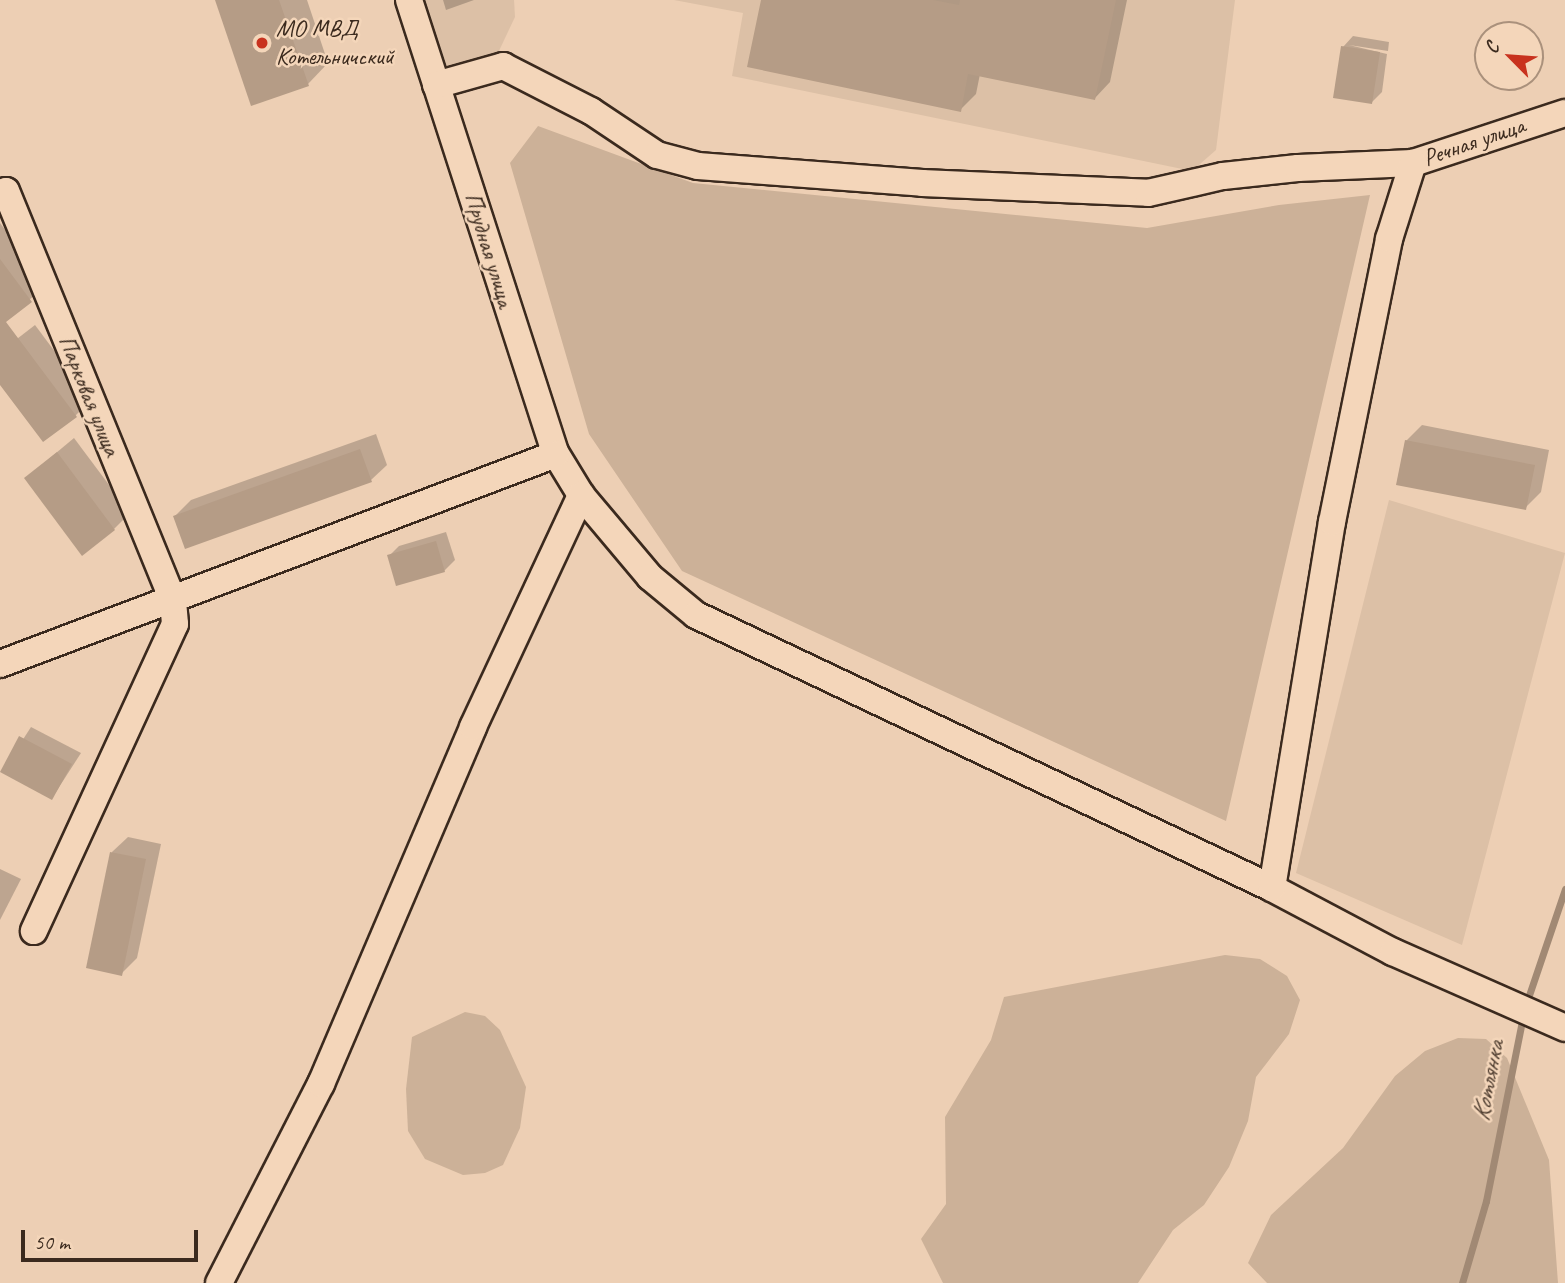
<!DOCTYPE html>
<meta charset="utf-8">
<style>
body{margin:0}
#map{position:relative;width:1565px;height:1283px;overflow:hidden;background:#edcfb4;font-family:Caveat,sans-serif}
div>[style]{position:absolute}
.built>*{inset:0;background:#dcc0a6}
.green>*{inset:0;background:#ccb198}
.shadow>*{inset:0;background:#0003}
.stream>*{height:7px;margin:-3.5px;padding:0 3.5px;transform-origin:3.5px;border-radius:3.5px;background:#a18974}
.building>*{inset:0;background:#b59c86}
.roads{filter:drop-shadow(2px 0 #3b2a1e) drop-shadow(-2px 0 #3b2a1e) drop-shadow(0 2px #3b2a1e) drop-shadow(0 -2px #3b2a1e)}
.minor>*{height:26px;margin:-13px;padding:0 13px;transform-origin:13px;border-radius:13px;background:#f4d6ba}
.dots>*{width:19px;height:19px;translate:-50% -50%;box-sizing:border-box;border:4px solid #f4d6ba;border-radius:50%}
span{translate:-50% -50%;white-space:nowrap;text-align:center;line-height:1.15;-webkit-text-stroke:5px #f4d6ba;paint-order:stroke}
.poi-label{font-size:24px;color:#3b2a1e}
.left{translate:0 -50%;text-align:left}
.street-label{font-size:24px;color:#3b2a1e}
.water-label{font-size:26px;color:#544234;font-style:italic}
.north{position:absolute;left:1474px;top:21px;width:70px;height:70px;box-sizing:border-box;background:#f4d6ba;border:2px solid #aa917c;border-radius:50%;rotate:295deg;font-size:19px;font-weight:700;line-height:28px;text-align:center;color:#3b2a1e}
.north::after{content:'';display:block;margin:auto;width:24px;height:32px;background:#c8321e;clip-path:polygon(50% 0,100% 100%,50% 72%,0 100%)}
.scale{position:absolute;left:21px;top:1230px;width:177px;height:32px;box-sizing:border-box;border:4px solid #3b2a1e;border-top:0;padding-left:9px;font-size:21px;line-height:24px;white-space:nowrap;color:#3b2a1e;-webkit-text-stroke:5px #f4d6ba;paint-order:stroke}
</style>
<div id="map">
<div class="built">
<i style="clip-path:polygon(422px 0,514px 0,515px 17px,498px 53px,445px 66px)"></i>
<i style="clip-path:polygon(674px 0,1235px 0,1216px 150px,1192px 171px,732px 76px,743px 13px)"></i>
<i style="clip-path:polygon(1389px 500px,1565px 553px,1462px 945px,1296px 873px)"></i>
</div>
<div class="green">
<i style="clip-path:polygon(538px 126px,693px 183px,1147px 228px,1279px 205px,1370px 195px,1226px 821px,682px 571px,589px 434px,510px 163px)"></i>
<i style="clip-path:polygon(1225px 955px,1260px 959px,1287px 976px,1300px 1000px,1289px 1034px,1256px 1077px,1248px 1121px,1229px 1167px,1204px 1205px,1173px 1230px,1138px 1283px,943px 1283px,921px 1239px,946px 1204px,945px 1117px,991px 1040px,1004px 997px)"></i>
<i style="clip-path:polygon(465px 1012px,485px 1016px,500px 1030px,526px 1087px,520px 1128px,503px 1165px,485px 1173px,463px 1175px,425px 1159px,408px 1131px,406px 1089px,412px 1037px)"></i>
<i style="clip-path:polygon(1458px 1038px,1486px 1039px,1507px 1058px,1549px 1160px,1558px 1283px,1267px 1283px,1248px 1263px,1271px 1215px,1343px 1148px,1395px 1076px,1425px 1051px)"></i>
</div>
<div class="shadow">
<i style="clip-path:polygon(217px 0,307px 0,328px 63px,308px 84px)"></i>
<i style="clip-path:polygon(443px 0,474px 0,446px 10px)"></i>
<i style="clip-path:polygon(763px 0,1127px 0,1110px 82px,1095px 98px,980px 74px,976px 94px,960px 110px)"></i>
<i style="clip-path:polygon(1353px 36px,1389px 42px,1388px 51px,1349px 45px,1387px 54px,1382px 92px,1372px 102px,1343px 47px)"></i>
<i style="clip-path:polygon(0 223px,47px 285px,0 324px)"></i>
<i style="clip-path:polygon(35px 325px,91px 400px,75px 416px,0 382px,0 352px)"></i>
<i style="clip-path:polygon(1422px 425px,1549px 450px,1541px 492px,1525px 508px,1406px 441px)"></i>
<i style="clip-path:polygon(376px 434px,387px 465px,371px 480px,175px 516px,191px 500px)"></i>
<i style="clip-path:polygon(74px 438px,130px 513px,114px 529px,26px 478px)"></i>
<i style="clip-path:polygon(446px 532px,455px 560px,444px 571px,389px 556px,399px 546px)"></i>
<i style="clip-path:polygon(31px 727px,81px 753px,52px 798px,2px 772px)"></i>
<i style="clip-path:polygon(128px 837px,161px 844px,137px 958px,121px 974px,112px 852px)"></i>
<i style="clip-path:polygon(0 869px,21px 879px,0 920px)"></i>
</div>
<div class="stream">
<i style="left:1462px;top:1283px;width:85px;rotate:-73.7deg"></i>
<i style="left:1486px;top:1201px;width:195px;rotate:-78.7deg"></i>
<i style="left:1524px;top:1010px;width:128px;rotate:-71.3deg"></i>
</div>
<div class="building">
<i style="clip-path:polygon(215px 0,279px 0,309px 86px,251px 106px)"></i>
<i style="clip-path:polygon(761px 0,933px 0,959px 5px,960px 0,1116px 0,1095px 100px,968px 74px,961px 112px,747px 67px)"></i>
<i style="clip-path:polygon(1341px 46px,1380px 52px,1372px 104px,1333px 98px)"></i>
<i style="clip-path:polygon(0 259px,32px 302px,6px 322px,77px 417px,43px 442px,0 385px)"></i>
<i style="clip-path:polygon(1405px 440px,1535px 465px,1526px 510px,1396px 485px)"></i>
<i style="clip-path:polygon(360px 449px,372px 482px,185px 549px,173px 516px)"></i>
<i style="clip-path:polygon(57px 452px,115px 530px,82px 556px,24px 478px)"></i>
<i style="clip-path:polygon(436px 541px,445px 572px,396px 586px,387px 555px)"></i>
<i style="clip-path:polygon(19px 736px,72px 764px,52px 800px,0 772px)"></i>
<i style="clip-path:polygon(110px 852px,146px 859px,122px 976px,86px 968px)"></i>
</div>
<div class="roads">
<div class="minor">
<i style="left:409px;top:0;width:477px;rotate:72.1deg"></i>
<i style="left:556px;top:454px;width:48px;rotate:58.6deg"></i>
<i style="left:581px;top:495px;width:107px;rotate:49.9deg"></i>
<i style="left:650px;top:577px;width:60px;rotate:39.6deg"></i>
<i style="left:696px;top:615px;width:637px;rotate:25.36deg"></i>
<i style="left:1272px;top:888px;width:137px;rotate:27.9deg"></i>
<i style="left:1393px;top:952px;width:188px;rotate:23.8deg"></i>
<i style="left:436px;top:85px;width:70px;rotate:-15.8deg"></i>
<i style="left:503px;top:66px;width:99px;rotate:27.1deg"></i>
<i style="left:591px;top:111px;width:79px;rotate:33.7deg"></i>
<i style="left:657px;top:155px;width:42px;rotate:15deg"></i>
<i style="left:698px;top:166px;width:225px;rotate:4.3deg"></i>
<i style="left:922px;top:183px;width:226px;rotate:2.5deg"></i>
<i style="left:1148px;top:193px;width:77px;rotate:-12.8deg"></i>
<i style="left:1223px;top:176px;width:75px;rotate:-6.1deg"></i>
<i style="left:1298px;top:168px;width:115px;rotate:-2.5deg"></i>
<i style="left:1413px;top:163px;width:160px;rotate:-18.2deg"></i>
<i style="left:0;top:193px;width:6px;rotate:-18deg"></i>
<i style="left:6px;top:191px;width:443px;rotate:67.8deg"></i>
<i style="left:173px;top:601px;width:23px;rotate:85deg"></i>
<i style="left:175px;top:624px;width:338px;rotate:114.7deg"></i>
<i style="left:0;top:664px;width:594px;rotate:-20.69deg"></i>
<i style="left:1272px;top:888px;width:371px;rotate:-80.7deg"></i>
<i style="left:1332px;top:522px;width:289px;rotate:-78.6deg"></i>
<i style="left:1389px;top:239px;width:80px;rotate:-72.5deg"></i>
<i style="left:219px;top:1283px;width:224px;rotate:-62.9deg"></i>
<i style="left:321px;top:1084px;width:388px;rotate:-66.9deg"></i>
<i style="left:473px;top:727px;width:256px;rotate:-65deg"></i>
</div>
</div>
<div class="dots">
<i style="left:262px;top:43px;background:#c8321e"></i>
</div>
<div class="poi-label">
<span class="left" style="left:276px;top:43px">МО МВД<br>Котельничский</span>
</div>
<div class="street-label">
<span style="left:1474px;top:142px;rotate:-19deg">Речная улица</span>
<span style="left:489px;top:250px;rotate:73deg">Прудная улица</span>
<span style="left:89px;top:396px;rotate:68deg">Парковая улица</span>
</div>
<div class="water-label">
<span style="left:1488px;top:1081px;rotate:-79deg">Котлянка</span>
</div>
<div class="north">С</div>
<div class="scale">50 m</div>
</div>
